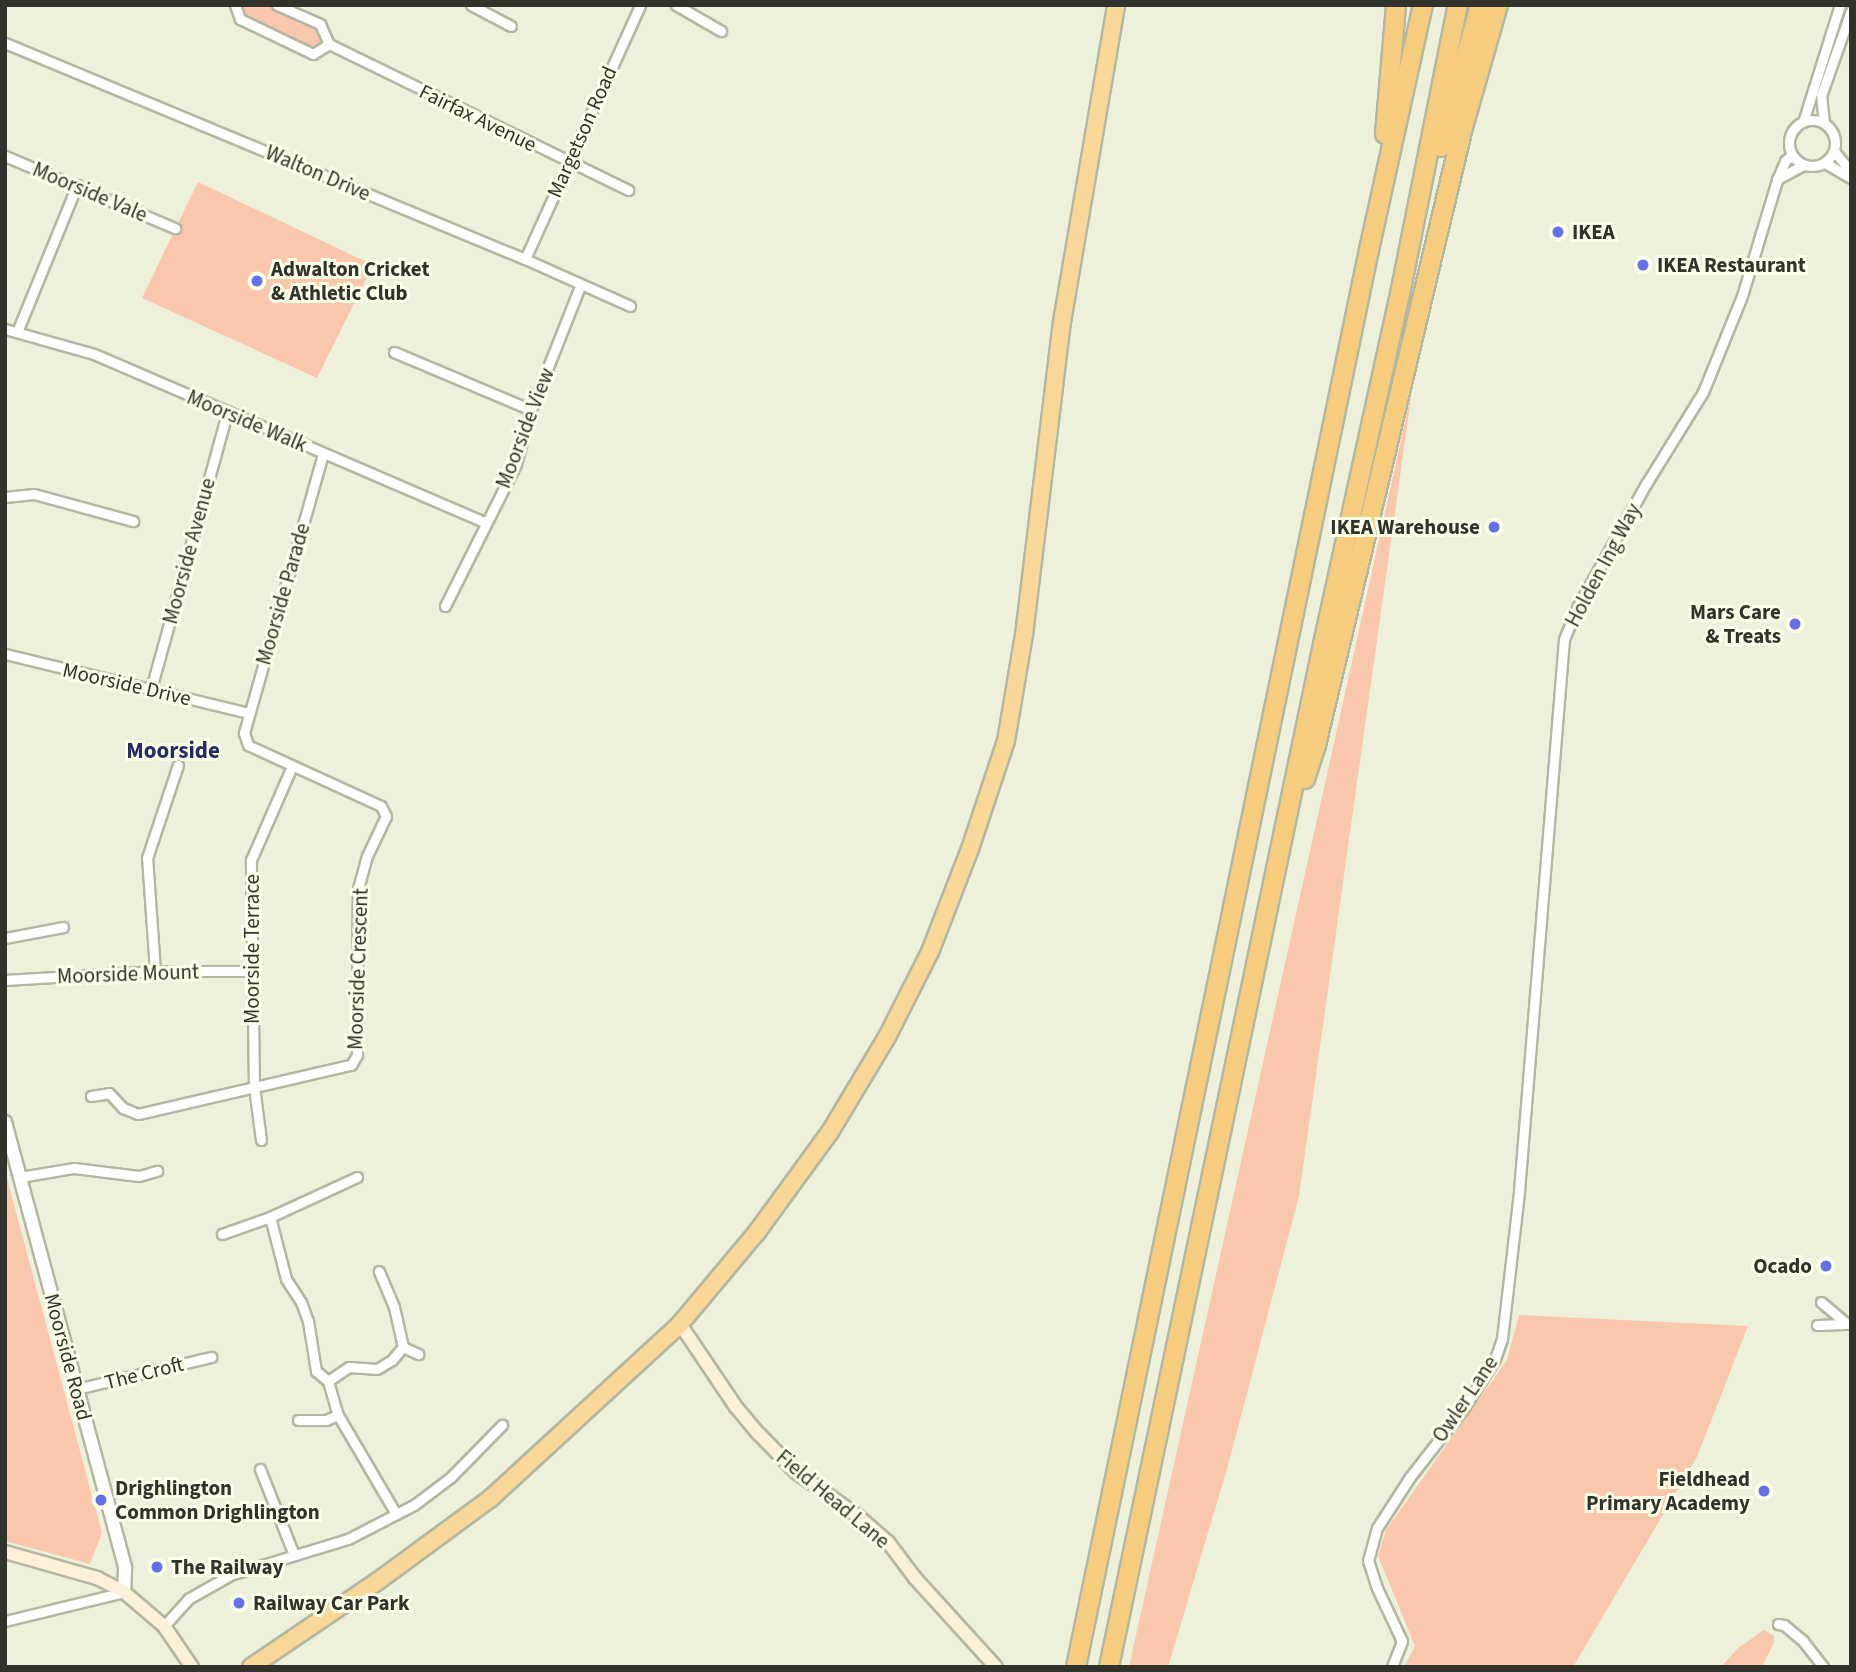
<!DOCTYPE html>
<style>
body{margin:0}
#map{position:relative;width:1856px;height:1672px;overflow:hidden;background:#edf1db;font-family:"Source Sans 3",sans-serif}
div>[style]{position:absolute}
.green>*{inset:0;background:#f8c7ac}
.roads{filter:drop-shadow(2px 0 #b3b7a1) drop-shadow(-2px 0 #b3b7a1) drop-shadow(0 2px #b3b7a1) drop-shadow(0 -2px #b3b7a1)}
.minor>*{height:9px;margin:-4.5px;padding:0 4.5px;transform-origin:4.5px;border-radius:4.5px;background:#fff}
.minor>.ring{margin:-4.5px;padding:0;box-sizing:content-box;background:none;border:9px solid #fff;border-radius:50%}
.tertiary>*{height:12px;margin:-6px;padding:0 6px;transform-origin:6px;border-radius:6px;background:#fff}
.secondary>*{height:12px;margin:-6px;padding:0 6px;transform-origin:6px;border-radius:6px;background:#fcf0d9}
.trunk>*{height:16px;margin:-8px;padding:0 8px;transform-origin:8px;border-radius:8px;background:#f8d798}
.motorway>*{height:18px;margin:-9px;padding:0 9px;transform-origin:9px;border-radius:9px;background:#f6cd7f}
.dots>*{width:19px;height:19px;translate:-50% -50%;box-sizing:border-box;border:4px solid #fbffe8;border-radius:50%}
span{translate:-50% -50%;white-space:nowrap;text-align:center;line-height:1.15;-webkit-text-stroke:6px #fbffe8;paint-order:stroke}
.street-label{font-size:21px;color:#31332a}
.poi-label{font-size:21px;color:#31332a;font-weight:700}
.left{translate:0 -50%;text-align:left}
.right{translate:-100% -50%;text-align:right}
.neighbourhood-label{font-size:23px;color:#252b64;font-weight:700}
.frame{position:absolute;inset:0;border:7px solid #31332a;pointer-events:none}
</style>
<div id="map">
<div class="green">
<i style="clip-path:polygon(235px 5px,278px 5px,320px 24px,329px 44px,313px 54px,240px 19px)"></i>
<i style="clip-path:polygon(198px 182px,373px 265px,317px 378px,142px 298px)"></i>
<i style="clip-path:polygon(1412px 391px,1299px 1196px,1227px 1469px,1168px 1667px,1129px 1667px)"></i>
<i style="clip-path:polygon(5px 1171px,102px 1533px,90px 1564px,5px 1541px)"></i>
<i style="clip-path:polygon(1519px 1315px,1748px 1326px,1697px 1457px,1573px 1667px,1404px 1667px,1415px 1646px,1378px 1556px,1386px 1530px,1507px 1360px)"></i>
<i style="clip-path:polygon(1764px 1630px,1774px 1636px,1774px 1643px,1762px 1667px,1721px 1667px,1738px 1648px)"></i>
</div>
<div class="roads">
<div class="minor">
<i style="left:235px;top:5px;width:15px;rotate:70deg"></i>
<i style="left:240px;top:19px;width:81px;rotate:25.6deg"></i>
<i style="left:313px;top:54px;width:19px;rotate:-32deg"></i>
<i style="left:277px;top:5px;width:47px;rotate:23.8deg"></i>
<i style="left:320px;top:24px;width:22px;rotate:66deg"></i>
<i style="left:329px;top:44px;width:333px;rotate:26deg"></i>
<i style="left:471px;top:5px;width:45px;rotate:27.7deg"></i>
<i style="left:676px;top:5px;width:52px;rotate:30deg"></i>
<i style="left:5px;top:43px;width:563px;rotate:22.56deg"></i>
<i style="left:525px;top:259px;width:115px;rotate:24.1deg"></i>
<i class="ring" style="left:1789px;top:120px;width:37px;height:37px"></i>
<i style="left:1803px;top:122px;width:123px;rotate:-72.5deg"></i>
<i style="left:1824px;top:123px;width:27px;rotate:-96deg"></i>
<i style="left:1821px;top:96px;width:90px;rotate:-70.6deg"></i>
<i style="left:1834px;top:151px;width:27px;rotate:51deg"></i>
<i style="left:5px;top:156px;width:185px;rotate:23deg"></i>
<i style="left:1825px;top:163px;width:30px;rotate:30deg"></i>
<i style="left:1777px;top:179px;width:30px;rotate:-28deg"></i>
<i style="left:525px;top:259px;width:279px;rotate:-65.6deg"></i>
<i style="left:5px;top:329px;width:92px;rotate:15.7deg"></i>
<i style="left:94px;top:354px;width:427px;rotate:23.3deg"></i>
<i style="left:17px;top:332px;width:159px;rotate:-67.8deg"></i>
<i style="left:394px;top:352px;width:149px;rotate:22.9deg"></i>
<i style="left:5px;top:497px;width:29px;rotate:-6deg"></i>
<i style="left:34px;top:494px;width:103px;rotate:15.3deg"></i>
<i style="left:445px;top:606px;width:159px;rotate:-63.4deg"></i>
<i style="left:516px;top:464px;width:56px;rotate:-74.5deg"></i>
<i style="left:531px;top:410px;width:133px;rotate:-68.4deg"></i>
<i style="left:5px;top:654px;width:251px;rotate:13.6deg"></i>
<i style="left:151px;top:689px;width:286px;rotate:-74.6deg"></i>
<i style="left:5px;top:938px;width:59px;rotate:-10.7deg"></i>
<i style="left:155px;top:971px;width:113px;rotate:-94deg"></i>
<i style="left:147px;top:858px;width:98px;rotate:-71.6deg"></i>
<i style="left:5px;top:980px;width:150px;rotate:-3.4deg"></i>
<i style="left:155px;top:971px;width:96px"></i>
<i style="left:91px;top:1096px;width:18px;rotate:-9deg"></i>
<i style="left:109px;top:1093px;width:21px;rotate:47deg"></i>
<i style="left:123px;top:1108px;width:16px;rotate:22deg"></i>
<i style="left:138px;top:1114px;width:219px;rotate:-13deg"></i>
<i style="left:351px;top:1065px;width:12px;rotate:-59deg"></i>
<i style="left:357px;top:1055px;width:166px;rotate:-89.7deg"></i>
<i style="left:358px;top:889px;width:34px;rotate:-75deg"></i>
<i style="left:367px;top:856px;width:44px;rotate:-64.6deg"></i>
<i style="left:386px;top:816px;width:11px;rotate:-117deg"></i>
<i style="left:381px;top:806px;width:146px;rotate:-155.4deg"></i>
<i style="left:248px;top:745px;width:13px;rotate:-108deg"></i>
<i style="left:244px;top:733px;width:290px;rotate:-74.2deg"></i>
<i style="left:261px;top:1140px;width:53px;rotate:-97.5deg"></i>
<i style="left:254px;top:1087px;width:227px;rotate:-90.8deg"></i>
<i style="left:251px;top:860px;width:103px;rotate:-66.4deg"></i>
<i style="left:20px;top:1177px;width:55px;rotate:-9.5deg"></i>
<i style="left:74px;top:1168px;width:65px;rotate:7deg"></i>
<i style="left:139px;top:1176px;width:19px;rotate:-16deg"></i>
<i style="left:357px;top:1177px;width:96px;rotate:155.3deg"></i>
<i style="left:270px;top:1217px;width:64px;rotate:75.5deg"></i>
<i style="left:286px;top:1279px;width:27px;rotate:57deg"></i>
<i style="left:301px;top:1302px;width:20px;rotate:70deg"></i>
<i style="left:308px;top:1321px;width:51px;rotate:80.9deg"></i>
<i style="left:316px;top:1371px;width:16px;rotate:40deg"></i>
<i style="left:328px;top:1381px;width:35px;rotate:74deg"></i>
<i style="left:338px;top:1415px;width:115px;rotate:59.6deg"></i>
<i style="left:222px;top:1234px;width:51px;rotate:-19.5deg"></i>
<i style="left:1821px;top:1302px;width:34px;rotate:40deg"></i>
<i style="left:1817px;top:1325px;width:34px;rotate:-2deg"></i>
<i style="left:403px;top:1347px;width:17px;rotate:25deg"></i>
<i style="left:328px;top:1381px;width:25px;rotate:-34deg"></i>
<i style="left:349px;top:1367px;width:28px;rotate:4deg"></i>
<i style="left:377px;top:1369px;width:17px;rotate:-31deg"></i>
<i style="left:392px;top:1360px;width:17px;rotate:-50deg"></i>
<i style="left:403px;top:1347px;width:41px;rotate:-102.7deg"></i>
<i style="left:394px;top:1307px;width:39px;rotate:-113deg"></i>
<i style="left:76px;top:1389px;width:139px;rotate:-13.3deg"></i>
<i style="left:298px;top:1420px;width:28px"></i>
<i style="left:326px;top:1420px;width:13px;rotate:-23deg"></i>
<i style="left:260px;top:1469px;width:92px;rotate:68.4deg"></i>
<i style="left:5px;top:1621px;width:122px;rotate:-13.7deg"></i>
<i style="left:1778px;top:1624px;width:6px;rotate:9deg"></i>
<i style="left:1784px;top:1625px;width:25px;rotate:40deg"></i>
<i style="left:1803px;top:1641px;width:33px;rotate:52deg"></i>
<i style="left:164px;top:1626px;width:36px;rotate:-48deg"></i>
<i style="left:188px;top:1599px;width:48px;rotate:-29.7deg"></i>
<i style="left:230px;top:1575px;width:123px;rotate:-17deg"></i>
<i style="left:348px;top:1539px;width:74px;rotate:-27.3deg"></i>
<i style="left:414px;top:1505px;width:46px;rotate:-37.1deg"></i>
<i style="left:451px;top:1477px;width:73px;rotate:-45.6deg"></i>
<i style="left:1392px;top:1667px;width:28px;rotate:-69deg"></i>
<i style="left:1402px;top:1641px;width:59px;rotate:-115.3deg"></i>
<i style="left:1377px;top:1588px;width:28px;rotate:-108deg"></i>
<i style="left:1368px;top:1561px;width:34px;rotate:-75deg"></i>
<i style="left:1377px;top:1528px;width:61px;rotate:-57.1deg"></i>
<i style="left:1410px;top:1477px;width:86px;rotate:-52.1deg"></i>
<i style="left:1463px;top:1409px;width:59px;rotate:-57.4deg"></i>
<i style="left:1495px;top:1359px;width:21px;rotate:-71deg"></i>
<i style="left:1502px;top:1339px;width:149px;rotate:-83.4deg"></i>
<i style="left:1519px;top:1191px;width:554px;rotate:-85.34deg"></i>
<i style="left:1564px;top:639px;width:36px;rotate:-67deg"></i>
<i style="left:1578px;top:606px;width:140px;rotate:-60.9deg"></i>
<i style="left:1646px;top:484px;width:108px;rotate:-58.2deg"></i>
<i style="left:1703px;top:392px;width:104px;rotate:-67.9deg"></i>
<i style="left:1742px;top:296px;width:121px;rotate:-73.2deg"></i>
<i style="left:1777px;top:180px;width:21px;rotate:-67deg"></i>
<i style="left:1785px;top:161px;width:9px;rotate:-41deg"></i>
</div>
<div class="tertiary">
<i style="left:5px;top:1122px;width:462px;rotate:74.9deg"></i>
<i style="left:125px;top:1568px;width:24px;rotate:92deg"></i>
</div>
<div class="secondary">
<i style="left:680px;top:1324px;width:100px;rotate:56deg"></i>
<i style="left:736px;top:1407px;width:35px;rotate:50deg"></i>
<i style="left:759px;top:1434px;width:53px;rotate:45.8deg"></i>
<i style="left:796px;top:1472px;width:77px;rotate:35.5deg"></i>
<i style="left:859px;top:1517px;width:38px;rotate:41deg"></i>
<i style="left:888px;top:1542px;width:45px;rotate:53.1deg"></i>
<i style="left:915px;top:1578px;width:120px;rotate:47.7deg"></i>
<i style="left:5px;top:1552px;width:96px;rotate:15.8deg"></i>
<i style="left:97px;top:1578px;width:30px;rotate:27deg"></i>
<i style="left:124px;top:1592px;width:52px;rotate:40.4deg"></i>
<i style="left:164px;top:1626px;width:50px;rotate:55.7deg"></i>
</div>
<div class="trunk">
<i style="left:251px;top:1667px;width:153px;rotate:-34.1deg"></i>
<i style="left:378px;top:1581px;width:140px;rotate:-36.3deg"></i>
<i style="left:491px;top:1498px;width:257px;rotate:-42.6deg"></i>
<i style="left:680px;top:1324px;width:120px;rotate:-50.1deg"></i>
<i style="left:757px;top:1232px;width:124px;rotate:-53.9deg"></i>
<i style="left:830px;top:1132px;width:113px;rotate:-59.1deg"></i>
<i style="left:888px;top:1035px;width:93px;rotate:-63.2deg"></i>
<i style="left:930px;top:952px;width:110px;rotate:-68.8deg"></i>
<i style="left:970px;top:849px;width:114px;rotate:-71.6deg"></i>
<i style="left:1006px;top:741px;width:108px;rotate:-80.4deg"></i>
<i style="left:1024px;top:635px;width:315px;rotate:-83.1deg"></i>
<i style="left:1062px;top:322px;width:322px;rotate:-80.3deg"></i>
</div>
<div class="motorway">
<i style="left:1385px;top:134px;width:129px;rotate:-85.1deg"></i>
<i style="left:1441px;top:147px;width:147px;rotate:-74.6deg"></i>
<i style="left:1305px;top:779px;width:36px;rotate:-72deg"></i>
<i style="left:1316px;top:745px;width:635px;rotate:-76.62deg"></i>
<i style="left:1463px;top:127px;width:127px;rotate:-74deg"></i>
<i style="left:1076px;top:1667px;width:1447px;rotate:-78.32deg"></i>
<i style="left:1369px;top:250px;width:251px;rotate:-77.6deg"></i>
<i style="left:1109px;top:1667px;width:1045px;rotate:-78.18deg"></i>
<i style="left:1323px;top:644px;width:363px;rotate:-77.6deg"></i>
<i style="left:1401px;top:289px;width:290px;rotate:-78.7deg"></i>
</div>
</div>
<div class="dots">
<i style="left:1558px;top:232px;background:#6470e8"></i>
<i style="left:1643px;top:265px;background:#6470e8"></i>
<i style="left:257px;top:281px;background:#6470e8"></i>
<i style="left:1494px;top:527px;background:#6470e8"></i>
<i style="left:1795px;top:624px;background:#6470e8"></i>
<i style="left:1826px;top:1266px;background:#6470e8"></i>
<i style="left:1764px;top:1491px;background:#6470e8"></i>
<i style="left:101px;top:1500px;background:#6470e8"></i>
<i style="left:157px;top:1567px;background:#6470e8"></i>
<i style="left:239px;top:1603px;background:#6470e8"></i>
</div>
<div class="street-label">
<span style="left:478px;top:118px;rotate:26deg">Fairfax Avenue</span>
<span style="left:582px;top:132px;rotate:-66deg">Margetson Road</span>
<span style="left:318px;top:173px;rotate:23deg">Walton Drive</span>
<span style="left:90px;top:192px;rotate:23deg">Moorside Vale</span>
<span style="left:247px;top:421px;rotate:23deg">Moorside Walk</span>
<span style="left:525px;top:428px;rotate:-69deg">Moorside View</span>
<span style="left:189px;top:551px;rotate:-75deg">Moorside Avenue</span>
<span style="left:1603px;top:565px;rotate:-62deg">Holden Ing Way</span>
<span style="left:283px;top:594px;rotate:-74deg">Moorside Parade</span>
<span style="left:127px;top:684px;rotate:13deg">Moorside Drive</span>
<span style="left:252px;top:949px;rotate:-90deg">Moorside Terrace</span>
<span style="left:358px;top:969px;rotate:-88deg">Moorside Crescent</span>
<span style="left:128px;top:974px;rotate:-2deg">Moorside Mount</span>
<span style="left:68px;top:1357px;rotate:75deg">Moorside Road</span>
<span style="left:144px;top:1373px;rotate:-14deg">The Croft</span>
<span style="left:1465px;top:1399px;rotate:-56deg">Owler Lane</span>
<span style="left:833px;top:1499px;rotate:40deg">Field Head Lane</span>
</div>
<div class="poi-label">
<span class="left" style="left:1572px;top:232px">IKEA</span>
<span class="left" style="left:1657px;top:265px">IKEA Restaurant</span>
<span class="left" style="left:271px;top:281px">Adwalton Cricket<br>&amp; Athletic Club</span>
<span class="right" style="left:1480px;top:527px">IKEA Warehouse</span>
<span class="right" style="left:1781px;top:624px">Mars Care<br>&amp; Treats</span>
<span class="right" style="left:1812px;top:1266px">Ocado</span>
<span class="right" style="left:1750px;top:1491px">Fieldhead<br>Primary Academy</span>
<span class="left" style="left:115px;top:1500px">Drighlington<br>Common Drighlington</span>
<span class="left" style="left:171px;top:1567px">The Railway</span>
<span class="left" style="left:253px;top:1603px">Railway Car Park</span>
</div>
<div class="neighbourhood-label">
<span style="left:173px;top:751px">Moorside</span>
</div>
<div class="frame"></div>
</div>
